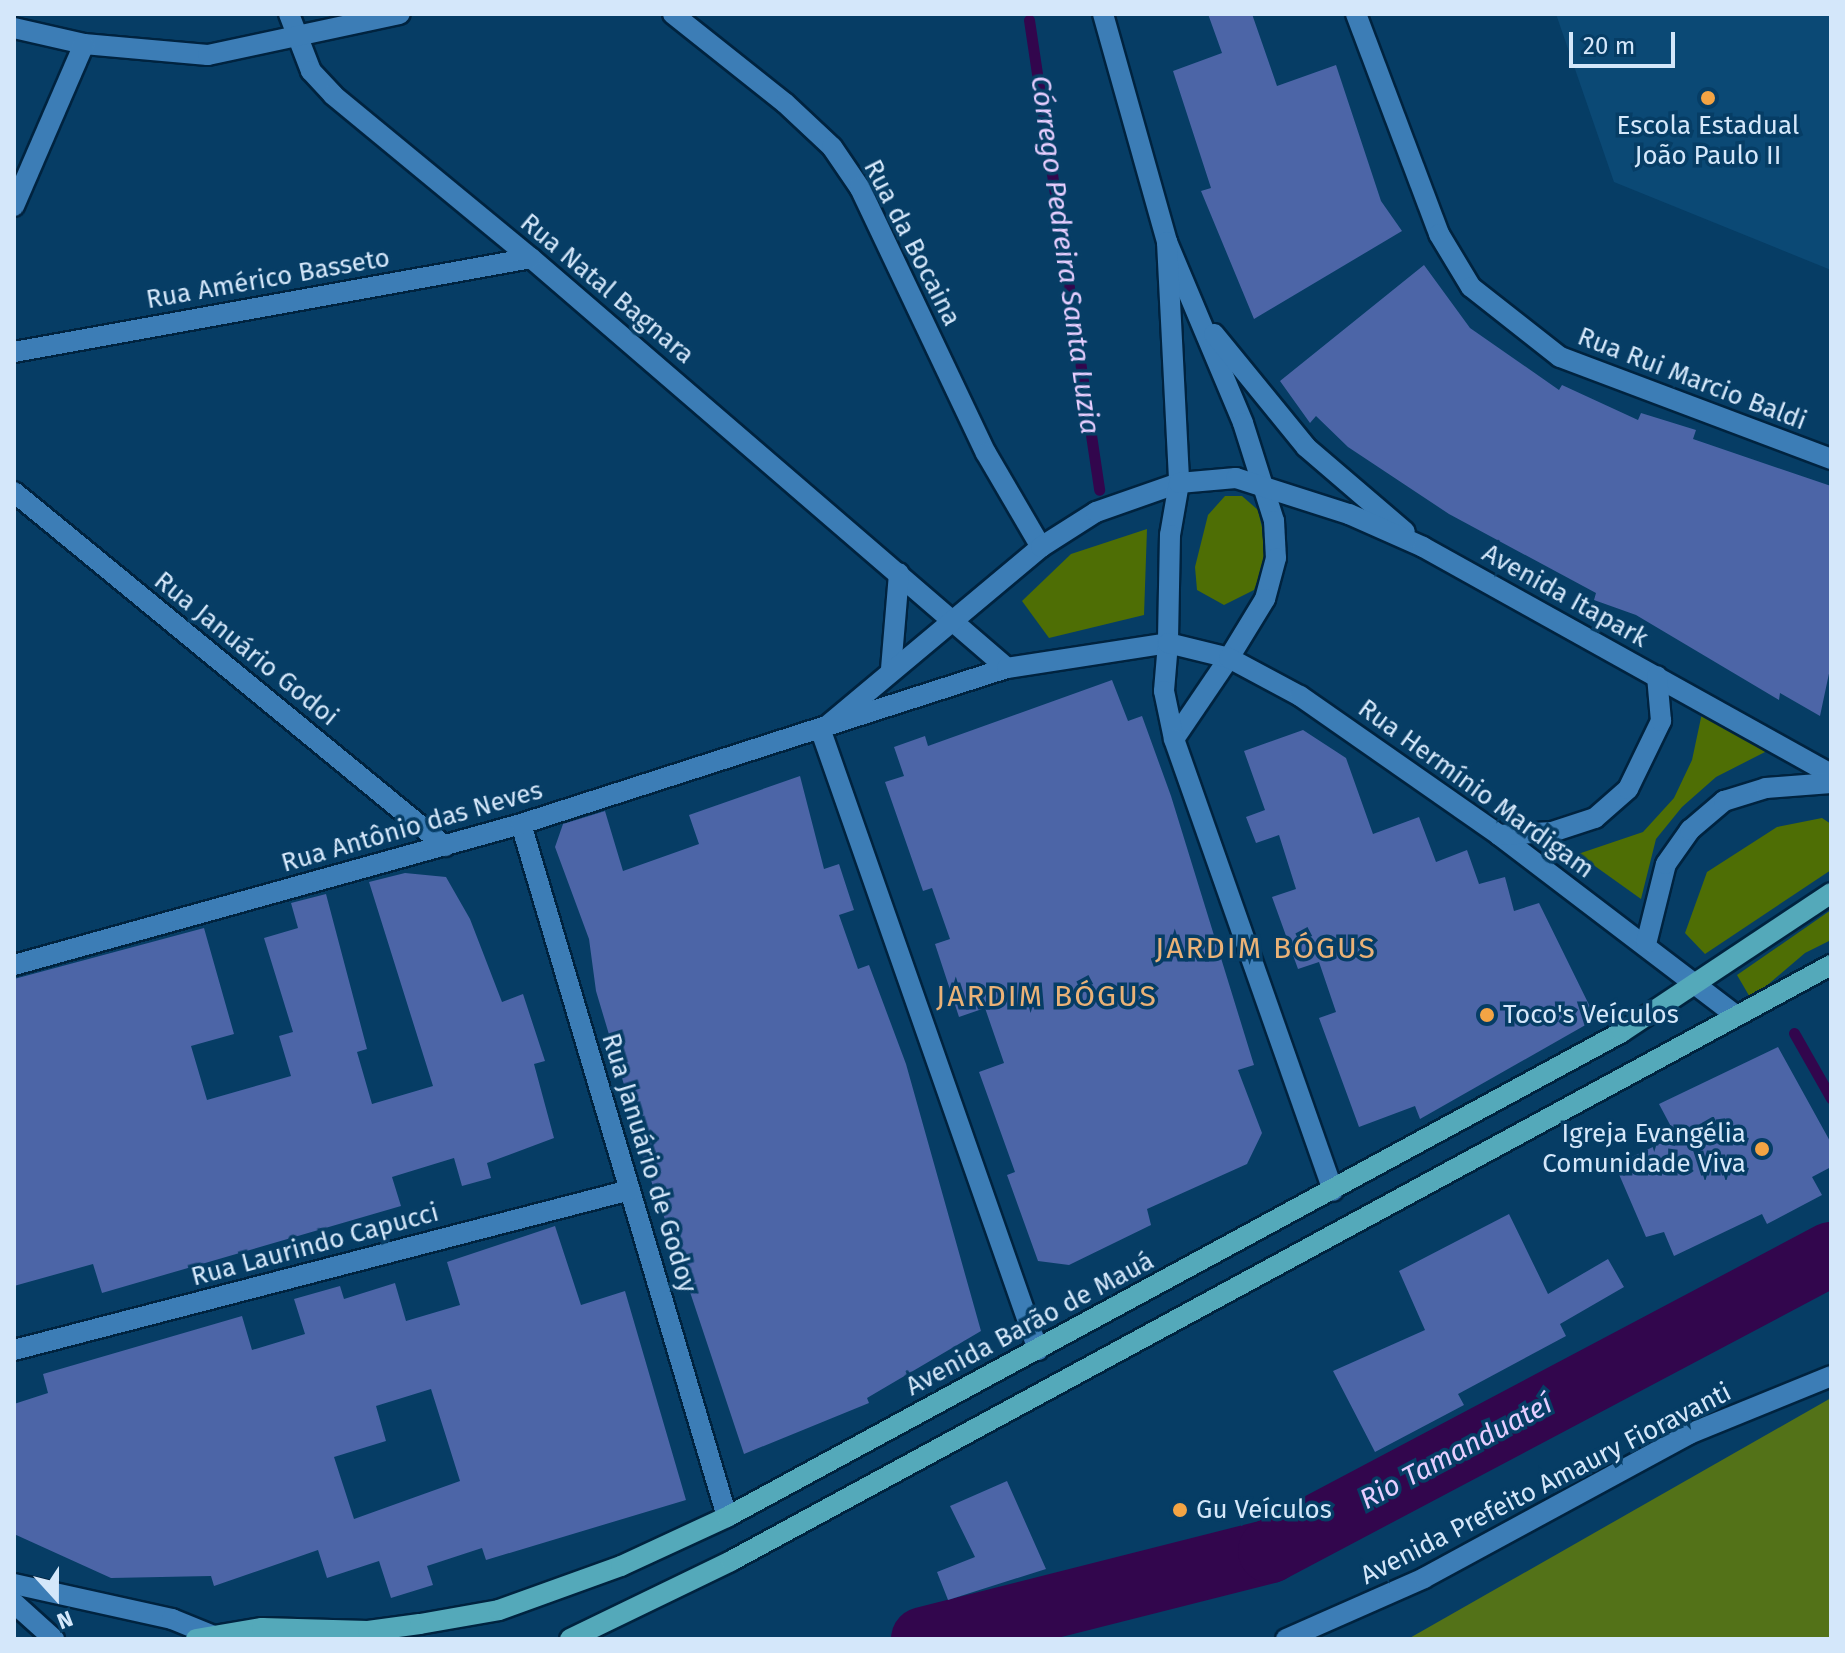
<!DOCTYPE html>
<meta charset="utf-8">
<style>
body{margin:0}
#map{position:relative;width:1845px;height:1653px;overflow:hidden;background:#063d65;font-family:"Fira Sans",sans-serif}
div>[style]{position:absolute}
.built>*{inset:0;background:#0b4975}
.green>*{inset:0;background:#4e6e05}
.forest>*{inset:0;background:#537218}
.stream>*{height:11px;margin:-5.5px;padding:0 5.5px;transform-origin:5.5px;border-radius:5.5px;background:#32064d}
.river>*{height:64px;margin:-32px;padding:0 32px;transform-origin:32px;border-radius:32px;background:#32064d}
.building>*{inset:0;background:#4c65a7}
.roads{filter:drop-shadow(2px 0 #00233f) drop-shadow(-2px 0 #00233f) drop-shadow(0 2px #00233f) drop-shadow(0 -2px #00233f)}
.minor>*{height:20px;margin:-10px;padding:0 10px;transform-origin:10px;border-radius:10px;background:#3c7db6}
.tertiary>*{height:20px;margin:-10px;padding:0 10px;transform-origin:10px;border-radius:10px;background:#3c7db6}
.secondary>*{height:20px;margin:-10px;padding:0 10px;transform-origin:10px;border-radius:10px;background:#3c7db6}
.primary>*{height:20px;margin:-10px;padding:0 10px;transform-origin:10px;border-radius:10px;background:#54a9ba}
.dots>*{width:22px;height:22px;translate:-50% -50%;box-sizing:border-box;border:4px solid #063d65;border-radius:50%}
span{translate:-50% -50%;white-space:nowrap;text-align:center;line-height:1.15;-webkit-text-stroke:7px #063d65;paint-order:stroke}
.poi-label{font-size:26px;color:#d4e7fa}
.left{translate:0 -50%;text-align:left}
.right{translate:-100% -50%;text-align:right}
.street-label{font-size:26px;color:#d4e7fa}
.water-label{font-size:28px;color:#e6ceff;font-style:italic}
.quarter-label{font-size:30px;color:#eab277;letter-spacing:2px}
.frame{position:absolute;inset:0;border:16px solid #d4e7fa;pointer-events:none}
.north{position:absolute;left:16px;top:1557px;width:80px;height:80px;-webkit-text-stroke:6px #063d65;paint-order:stroke;rotate:159deg;font-size:22px;font-weight:700;line-height:32px;text-align:center;color:#d4e7fa}
.north::after{content:'';display:block;margin:auto;width:28px;height:36px;background:#d4e7fa;clip-path:polygon(50% 0,100% 100%,50% 72%,0 100%)}
.scale{position:absolute;left:1569px;top:32px;width:106px;height:36px;box-sizing:border-box;border:4px solid #d4e7fa;border-top:0;padding-left:10px;font-size:24px;line-height:28px;white-space:nowrap;color:#d4e7fa;-webkit-text-stroke:6px #063d65;paint-order:stroke}
</style>
<div id="map">
<div class="built">
<i style="clip-path:polygon(1556px 14px,1831px 14px,1831px 270px,1614px 182px)"></i>
</div>
<div class="green">
<i style="clip-path:polygon(1225px 496px,1242px 496px,1258px 510px,1268px 554px,1254px 590px,1224px 605px,1197px 590px,1195px 567px,1208px 515px)"></i>
<i style="clip-path:polygon(1147px 529px,1144px 615px,1049px 638px,1022px 601px,1071px 554px)"></i>
<i style="clip-path:polygon(1702px 713px,1767px 751px,1716px 777px,1682px 807px,1656px 839px,1641px 899px,1578px 854px,1643px 832px,1674px 798px,1692px 760px)"></i>
<i style="clip-path:polygon(1822px 818px,1831px 824px,1831px 870px,1705px 954px,1685px 933px,1707px 872px,1777px 827px)"></i>
<i style="clip-path:polygon(1831px 910px,1831px 940px,1805px 953px,1751px 999px,1737px 975px)"></i>
</div>
<div class="forest">
<i style="clip-path:polygon(1831px 1398px,1831px 1639px,1408px 1639px)"></i>
</div>
<div class="stream">
<i style="left:1029px;top:20px;width:475px;rotate:81.5deg"></i>
<i style="left:1794px;top:1033px;width:75px;rotate:60.4deg"></i>
</div>
<div class="river">
<i style="left:923px;top:1639px;width:358px;rotate:-14.2deg"></i>
<i style="left:1270px;top:1551px;width:635px;rotate:-27.9deg"></i>
</div>
<div class="building">
<i style="clip-path:polygon(1208px 14px,1252px 14px,1277px 86px,1336px 65px,1381px 201px,1402px 231px,1254px 319px,1201px 191px,1211px 188px,1173px 71px,1222px 53px)"></i>
<i style="clip-path:polygon(1424px 265px,1470px 328px,1559px 390px,1562px 385px,1638px 420px,1641px 413px,1696px 430px,1693px 439px,1831px 486px,1831px 664px,1820px 716px,1780px 693px,1779px 700px,1636px 615px,1594px 600px,1596px 593px,1449px 514px,1348px 447px,1316px 416px,1310px 423px,1280px 381px)"></i>
<i style="clip-path:polygon(1112px 680px,1128px 721px,1142px 716px,1171px 796px,1254px 1065px,1238px 1070px,1262px 1133px,1247px 1164px,1147px 1209px,1151px 1225px,1069px 1265px,1038px 1261px,1007px 1175px,1015px 1172px,979px 1072px,1004px 1063px,985px 1008px,959px 1017px,935px 944px,950px 939px,932px 888px,923px 891px,885px 782px,904px 776px,894px 747px,925px 736px,928px 746px)"></i>
<i style="clip-path:polygon(1303px 730px,1346px 758px,1373px 834px,1419px 817px,1436px 862px,1467px 850px,1479px 884px,1505px 877px,1514px 911px,1539px 903px,1596px 1019px,1420px 1119px,1415px 1106px,1359px 1127px,1319px 1018px,1336px 1012px,1319px 962px,1298px 969px,1272px 897px,1296px 889px,1279px 835px,1256px 843px,1246px 817px,1265px 810px,1244px 751px)"></i>
<i style="clip-path:polygon(800px 776px,824px 869px,839px 864px,854px 910px,839px 915px,858px 969px,869px 965px,906px 1064px,981px 1331px,867px 1398px,869px 1403px,744px 1454px,688px 1286px,681px 1289px,665px 1244px,673px 1242px,619px 1091px,625px 1088px,596px 991px,589px 939px,555px 847px,563px 824px,605px 811px,623px 871px,699px 844px,689px 815px)"></i>
<i style="clip-path:polygon(405px 873px,446px 877px,470px 919px,502px 1002px,523px 994px,545px 1061px,534px 1064px,554px 1138px,487px 1163px,491px 1178px,462px 1186px,454px 1158px,392px 1177px,401px 1206px,102px 1293px,93px 1264px,14px 1286px,14px 979px,204px 928px,234px 1034px,191px 1046px,207px 1100px,291px 1076px,279px 1036px,293px 1032px,264px 938px,298px 928px,291px 903px,326px 894px,367px 1049px,357px 1052px,372px 1104px,433px 1086px,369px 882px)"></i>
<i style="clip-path:polygon(1778px 1047px,1831px 1143px,1831px 1167px,1812px 1177px,1822px 1195px,1767px 1224px,1762px 1214px,1674px 1256px,1664px 1232px,1646px 1237px,1615px 1165px,1676px 1136px,1659px 1104px)"></i>
<i style="clip-path:polygon(1509px 1214px,1548px 1294px,1608px 1259px,1624px 1287px,1560px 1324px,1566px 1336px,1458px 1394px,1464px 1405px,1375px 1452px,1333px 1371px,1425px 1330px,1399px 1271px)"></i>
<i style="clip-path:polygon(evenodd,555px 1226px,581px 1305px,625px 1291px,686px 1500px,486px 1560px,482px 1548px,427px 1566px,433px 1585px,391px 1598px,379px 1561px,327px 1578px,318px 1550px,214px 1586px,211px 1576px,111px 1578px,14px 1534px,14px 1404px,48px 1393px,43px 1374px,242px 1316px,252px 1350px,305px 1334px,294px 1299px,340px 1286px,344px 1299px,395px 1283px,406px 1321px,460px 1305px,447px 1262px,555px 1226px,431px 1389px,460px 1481px,354px 1519px,334px 1457px,386px 1441px,376px 1406px,431px 1389px)"></i>
<i style="clip-path:polygon(1007px 1481px,1046px 1569px,948px 1600px,937px 1572px,975px 1557px,950px 1506px)"></i>
</div>
<div class="roads">
<div class="minor">
<i style="left:289px;top:14px;width:61px;rotate:68.9deg"></i>
<i style="left:311px;top:71px;width:33px;rotate:47deg"></i>
<i style="left:333px;top:95px;width:256px;rotate:39.5deg"></i>
<i style="left:531px;top:258px;width:628px;rotate:40.74deg"></i>
<i style="left:673px;top:14px;width:143px;rotate:38.5deg"></i>
<i style="left:785px;top:103px;width:64px;rotate:43.1deg"></i>
<i style="left:832px;top:147px;width:50px;rotate:55.7deg"></i>
<i style="left:860px;top:188px;width:293px;rotate:64.6deg"></i>
<i style="left:986px;top:453px;width:109px;rotate:59.7deg"></i>
<i style="left:1356px;top:14px;width:235px;rotate:69.3deg"></i>
<i style="left:1439px;top:234px;width:62px;rotate:58.9deg"></i>
<i style="left:1471px;top:287px;width:113px;rotate:38.2deg"></i>
<i style="left:1560px;top:357px;width:290px;rotate:20.6deg"></i>
<i style="left:14px;top:28px;width:72px;rotate:12.9deg"></i>
<i style="left:84px;top:44px;width:124px;rotate:5.1deg"></i>
<i style="left:208px;top:55px;width:196px;rotate:-12.1deg"></i>
<i style="left:14px;top:206px;width:176px;rotate:-66.6deg"></i>
<i style="left:14px;top:352px;width:525px;rotate:-10.3deg"></i>
<i style="left:14px;top:492px;width:558px;rotate:39.4deg"></i>
<i style="left:891px;top:669px;width:96px;rotate:-85.2deg"></i>
<i style="left:827px;top:726px;width:279px;rotate:-39.9deg"></i>
<i style="left:1041px;top:547px;width:65px;rotate:-32.5deg"></i>
<i style="left:1096px;top:512px;width:88px;rotate:-19.3deg"></i>
<i style="left:821px;top:731px;width:656px;rotate:70.68deg"></i>
<i style="left:1174px;top:739px;width:98px;rotate:-55.8deg"></i>
<i style="left:521px;top:824px;width:723px;rotate:73.44deg"></i>
<i style="left:14px;top:965px;width:526px;rotate:-15.54deg"></i>
<i style="left:521px;top:824px;width:510px;rotate:-17.8deg"></i>
<i style="left:1007px;top:668px;width:163px;rotate:-8.8deg"></i>
<i style="left:1168px;top:643px;width:48px;rotate:94.8deg"></i>
<i style="left:1164px;top:691px;width:49px;rotate:78.2deg"></i>
<i style="left:1174px;top:739px;width:479px;rotate:70.6deg"></i>
<i style="left:14px;top:1350px;width:636px;rotate:-14.56deg"></i>
</div>
<div class="tertiary">
<i style="left:14px;top:1584px;width:162px;rotate:12.5deg"></i>
<i style="left:172px;top:1619px;width:53px;rotate:22.2deg"></i>
<i style="left:14px;top:1603px;width:54px;rotate:42deg"></i>
<i style="left:1286px;top:1639px;width:151px;rotate:-23.8deg"></i>
<i style="left:1424px;top:1578px;width:302px;rotate:-28.5deg"></i>
<i style="left:1689px;top:1434px;width:153px;rotate:-22.2deg"></i>
</div>
<div class="secondary">
<i style="left:1103px;top:14px;width:237px;rotate:74.3deg"></i>
<i style="left:1167px;top:242px;width:196px;rotate:67.2deg"></i>
<i style="left:1243px;top:423px;width:103px;rotate:72.4deg"></i>
<i style="left:1274px;top:521px;width:37px;rotate:87deg"></i>
<i style="left:1276px;top:558px;width:42px;rotate:105deg"></i>
<i style="left:1265px;top:599px;width:69px;rotate:121.4deg"></i>
<i style="left:1167px;top:242px;width:241px;rotate:87.1deg"></i>
<i style="left:1179px;top:483px;width:53px;rotate:99.8deg"></i>
<i style="left:1170px;top:535px;width:108px;rotate:91.1deg"></i>
<i style="left:1168px;top:643px;width:63px;rotate:13.8deg"></i>
<i style="left:1229px;top:658px;width:81px;rotate:28.2deg"></i>
<i style="left:1300px;top:696px;width:243px;rotate:34.9deg"></i>
<i style="left:1499px;top:835px;width:295px;rotate:37.3deg"></i>
<i style="left:1214px;top:334px;width:146px;rotate:50.8deg"></i>
<i style="left:1306px;top:447px;width:130px;rotate:40.6deg"></i>
<i style="left:1179px;top:483px;width:57px;rotate:-5deg"></i>
<i style="left:1236px;top:478px;width:119px;rotate:17.7deg"></i>
<i style="left:1349px;top:514px;width:81px;rotate:24deg"></i>
<i style="left:1423px;top:547px;width:467px;rotate:29.1deg"></i>
<i style="left:1499px;top:835px;width:53px;rotate:-3.2deg"></i>
<i style="left:1552px;top:832px;width:45px;rotate:-18deg"></i>
<i style="left:1595px;top:818px;width:44px;rotate:-41.3deg"></i>
<i style="left:1628px;top:789px;width:76px;rotate:-64.1deg"></i>
<i style="left:1661px;top:721px;width:45px;rotate:-95.1deg"></i>
<i style="left:1646px;top:944px;width:82px;rotate:-76deg"></i>
<i style="left:1666px;top:864px;width:42px;rotate:-54.8deg"></i>
<i style="left:1690px;top:830px;width:45px;rotate:-40.5deg"></i>
<i style="left:1724px;top:801px;width:44px;rotate:-17.2deg"></i>
<i style="left:1766px;top:788px;width:65px;rotate:-4.4deg"></i>
</div>
<div class="primary">
<i style="left:196px;top:1639px;width:67px;rotate:-9.5deg"></i>
<i style="left:262px;top:1628px;width:106px;rotate:1.6deg"></i>
<i style="left:368px;top:1631px;width:52px;rotate:-7.7deg"></i>
<i style="left:420px;top:1624px;width:80px;rotate:-10deg"></i>
<i style="left:499px;top:1610px;width:130px;rotate:-19.8deg"></i>
<i style="left:621px;top:1566px;width:117px;rotate:-24.8deg"></i>
<i style="left:727px;top:1517px;width:1018px;rotate:-28.45deg"></i>
<i style="left:1622px;top:1032px;width:251px;rotate:-33.6deg"></i>
<i style="left:570px;top:1639px;width:179px;rotate:-25.8deg"></i>
<i style="left:731px;top:1561px;width:1251px;rotate:-28.45deg"></i>
</div>
</div>
<div class="dots">
<i style="left:1708px;top:98px;background:#f4a444"></i>
<i style="left:1487px;top:1015px;background:#f4a444"></i>
<i style="left:1762px;top:1149px;background:#f4a444"></i>
<i style="left:1180px;top:1510px;background:#f4a444"></i>
</div>
<div class="poi-label">
<span style="left:1708px;top:141px">Escola Estadual<br>João Paulo II</span>
<span class="left" style="left:1503px;top:1015px">Toco's Veículos</span>
<span class="right" style="left:1746px;top:1149px">Igreja Evangélia<br>Comunidade Viva</span>
<span class="left" style="left:1196px;top:1510px">Gu Veículos</span>
</div>
<div class="street-label">
<span style="left:912px;top:243px;rotate:63deg">Rua da Bocaina</span>
<span style="left:268px;top:279px;rotate:-10deg">Rua Américo Basseto</span>
<span style="left:607px;top:289px;rotate:40deg">Rua Natal Bagnara</span>
<span style="left:1692px;top:379px;rotate:21deg">Rua Rui Marcio Baldi</span>
<span style="left:1565px;top:596px;rotate:29deg">Avenida Itapark</span>
<span style="left:246px;top:649px;rotate:39deg">Rua Januário Godoi</span>
<span style="left:1476px;top:789px;rotate:36deg">Rua Hermínio Mardigam</span>
<span style="left:412px;top:827px;rotate:-16deg">Rua Antônio das Neves</span>
<span style="left:649px;top:1163px;rotate:73deg">Rua Januário de Godoy</span>
<span style="left:315px;top:1245px;rotate:-15deg">Rua Laurindo Capucci</span>
<span style="left:1030px;top:1324px;rotate:-28deg">Avenida Barão de Mauá</span>
<span style="left:1546px;top:1484px;rotate:-27deg">Avenida Prefeito Amaury Fioravanti</span>
</div>
<div class="water-label">
<span style="left:1065px;top:255px;rotate:82deg">Córrego Pedreira Santa Luzia</span>
<span style="left:1456px;top:1452px;rotate:-28deg">Rio Tamanduateí</span>
</div>
<div class="quarter-label">
<span style="left:1266px;top:948px">JARDIM BÓGUS</span>
<span style="left:1047px;top:996px">JARDIM BÓGUS</span>
</div>
<div class="frame"></div>
<div class="north">N</div>
<div class="scale">20 m</div>
</div>
